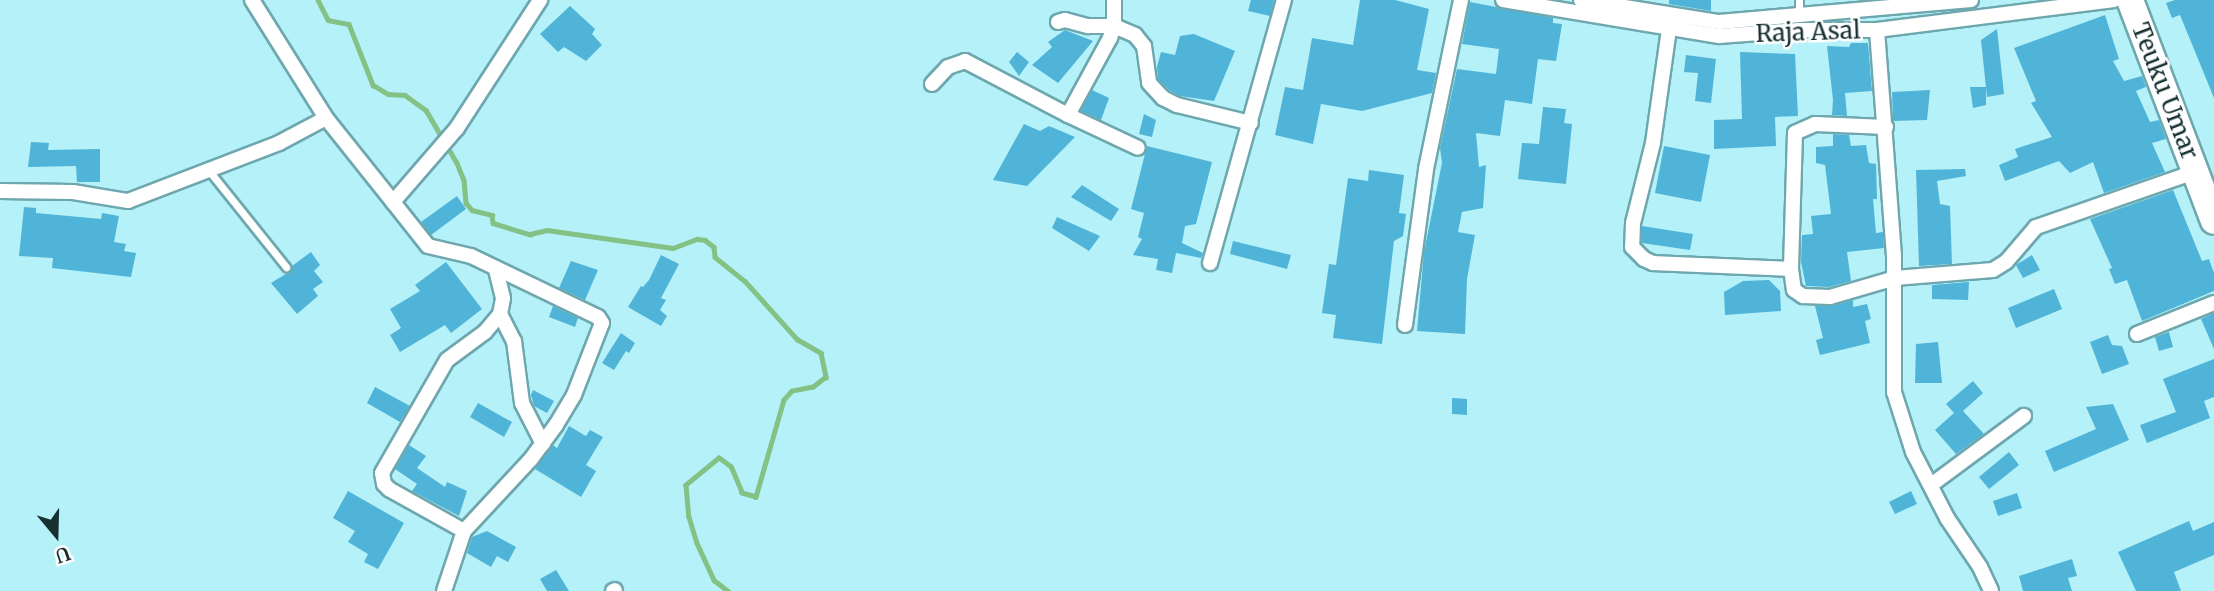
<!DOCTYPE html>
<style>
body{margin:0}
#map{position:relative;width:2214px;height:591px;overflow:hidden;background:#b5f1f8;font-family:Merriweather,serif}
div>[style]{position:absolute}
.stream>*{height:4.5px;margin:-2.25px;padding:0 2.25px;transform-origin:2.25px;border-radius:2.25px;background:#84c185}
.building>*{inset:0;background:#50b4d8}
.roads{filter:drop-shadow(2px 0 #6ea7ae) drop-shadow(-2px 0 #6ea7ae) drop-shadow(0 2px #6ea7ae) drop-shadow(0 -2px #6ea7ae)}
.lane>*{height:7px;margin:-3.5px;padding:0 3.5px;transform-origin:3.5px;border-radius:3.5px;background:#fff}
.street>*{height:14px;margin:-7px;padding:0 7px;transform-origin:7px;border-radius:7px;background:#fff}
.highway>*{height:26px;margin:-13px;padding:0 13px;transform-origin:13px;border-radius:13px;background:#fff}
span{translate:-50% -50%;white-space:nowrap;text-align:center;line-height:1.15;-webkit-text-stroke:5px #fff;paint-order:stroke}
.street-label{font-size:24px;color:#173032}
.north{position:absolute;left:21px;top:500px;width:70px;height:70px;-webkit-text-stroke:5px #fff;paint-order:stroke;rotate:161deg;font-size:19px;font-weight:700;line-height:28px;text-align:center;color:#173032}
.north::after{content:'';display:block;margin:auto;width:24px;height:32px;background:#173032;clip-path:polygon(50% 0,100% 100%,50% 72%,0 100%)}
</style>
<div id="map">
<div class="stream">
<i style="left:318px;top:0;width:22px;rotate:63deg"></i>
<i style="left:328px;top:20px;width:21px;rotate:11deg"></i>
<i style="left:349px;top:24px;width:66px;rotate:68.5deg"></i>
<i style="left:373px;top:85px;width:17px;rotate:31deg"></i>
<i style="left:388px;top:94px;width:17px;rotate:3deg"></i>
<i style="left:405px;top:95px;width:26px;rotate:36deg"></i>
<i style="left:426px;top:110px;width:61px;rotate:59.7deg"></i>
<i style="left:457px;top:163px;width:18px;rotate:68deg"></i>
<i style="left:464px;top:180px;width:23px;rotate:85deg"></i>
<i style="left:466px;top:203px;width:9px;rotate:49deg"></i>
<i style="left:472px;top:210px;width:21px;rotate:14deg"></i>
<i style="left:492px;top:215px;width:8px;rotate:83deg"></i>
<i style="left:493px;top:223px;width:39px;rotate:17deg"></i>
<i style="left:530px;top:234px;width:17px;rotate:-13deg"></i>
<i style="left:547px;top:230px;width:127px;rotate:8.1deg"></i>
<i style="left:673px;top:248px;width:26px;rotate:-21deg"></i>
<i style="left:697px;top:239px;width:8px;rotate:7deg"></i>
<i style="left:705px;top:240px;width:11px;rotate:38deg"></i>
<i style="left:714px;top:247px;width:10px;rotate:84deg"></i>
<i style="left:715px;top:257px;width:38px;rotate:39deg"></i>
<i style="left:745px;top:281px;width:78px;rotate:48.1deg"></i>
<i style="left:797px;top:339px;width:28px;rotate:30deg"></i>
<i style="left:821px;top:353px;width:25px;rotate:78deg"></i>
<i style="left:826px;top:377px;width:16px;rotate:142deg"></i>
<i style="left:813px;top:387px;width:21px;rotate:169deg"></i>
<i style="left:792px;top:391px;width:12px;rotate:132deg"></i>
<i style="left:784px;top:400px;width:101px;rotate:106.1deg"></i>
<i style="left:756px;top:497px;width:15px;rotate:-164deg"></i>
<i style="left:742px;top:493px;width:28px;rotate:-113deg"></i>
<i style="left:731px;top:467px;width:15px;rotate:-143deg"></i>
<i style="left:719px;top:458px;width:43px;rotate:140.7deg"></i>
<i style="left:686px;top:485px;width:32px;rotate:85deg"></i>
<i style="left:689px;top:517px;width:27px;rotate:73deg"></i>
<i style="left:697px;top:543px;width:41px;rotate:65.3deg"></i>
<i style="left:714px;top:580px;width:18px;rotate:38deg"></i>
</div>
<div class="building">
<i style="clip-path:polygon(1251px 0,1274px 0,1270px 16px,1248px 11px)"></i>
<i style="clip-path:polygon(1360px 0,1395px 0,1429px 9px,1417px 70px,1436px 73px,1432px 93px,1362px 111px,1321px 104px,1313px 144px,1275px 135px,1285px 87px,1303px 90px,1312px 38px,1353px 45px)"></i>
<i style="clip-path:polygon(1669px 0,1711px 0,1711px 11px,1669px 4px)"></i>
<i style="clip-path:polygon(2175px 0,2214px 0,2214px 98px,2180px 15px,2172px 18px,2166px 3px)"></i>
<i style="clip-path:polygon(1470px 2px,1553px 18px,1553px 23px,1562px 24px,1556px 61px,1538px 59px,1532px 104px,1505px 100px,1500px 136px,1476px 133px,1479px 167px,1486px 165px,1483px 208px,1462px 212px,1458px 232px,1475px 235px,1467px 279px,1465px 334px,1417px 331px,1424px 252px,1442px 163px,1440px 148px,1457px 69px,1496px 74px,1499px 49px,1462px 44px)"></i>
<i style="clip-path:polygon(570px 6px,595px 29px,592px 34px,602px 45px,586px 61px,564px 47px,558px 52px,540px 34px)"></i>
<i style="clip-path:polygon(2105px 15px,2119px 59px,2113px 61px,2124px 81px,2142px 76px,2146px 87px,2136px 91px,2150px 122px,2159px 120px,2166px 139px,2152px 143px,2165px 172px,2104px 193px,2093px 162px,2070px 173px,2059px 161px,2005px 181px,1999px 165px,2018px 157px,2015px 149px,2052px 137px,2031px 103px,2036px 101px,2014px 48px)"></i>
<i style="clip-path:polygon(1997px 29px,2004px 94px,1987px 97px,1981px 40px)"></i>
<i style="clip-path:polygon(1065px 30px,1093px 41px,1058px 83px,1032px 65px,1052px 47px,1048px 42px)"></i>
<i style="clip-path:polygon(1194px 34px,1235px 51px,1214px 101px,1180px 96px,1169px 90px,1158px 79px,1157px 67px,1161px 52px,1175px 55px,1180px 36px)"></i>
<i style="clip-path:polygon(1851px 43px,1868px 43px,1872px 91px,1845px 93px,1847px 116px,1832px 115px,1833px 100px,1827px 46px,1849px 47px)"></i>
<i style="clip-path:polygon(1017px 52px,1029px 62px,1019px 76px,1009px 62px)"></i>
<i style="clip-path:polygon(1740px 52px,1795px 54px,1798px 116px,1775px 117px,1776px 146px,1714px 149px,1714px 120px,1742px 119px)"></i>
<i style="clip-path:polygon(1686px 55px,1716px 59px,1711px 103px,1695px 101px,1698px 73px,1684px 72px)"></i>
<i style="clip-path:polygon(1970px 87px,1986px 87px,1986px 105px,1973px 108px)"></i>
<i style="clip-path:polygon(1092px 90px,1109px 98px,1101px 120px,1081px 111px)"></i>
<i style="clip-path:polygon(1930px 90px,1927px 120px,1893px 121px,1892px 92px)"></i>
<i style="clip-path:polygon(1543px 107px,1566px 109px,1564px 123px,1572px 124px,1566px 184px,1518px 179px,1522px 143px,1539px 144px)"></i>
<i style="clip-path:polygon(1144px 114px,1156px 120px,1152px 137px,1139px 134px)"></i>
<i style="clip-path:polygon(1024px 124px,1040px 131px,1049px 126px,1075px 137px,1027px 186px,993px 180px)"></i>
<i style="clip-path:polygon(1833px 134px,1849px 135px,1851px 146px,1866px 145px,1869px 163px,1876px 164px,1877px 199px,1873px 199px,1876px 233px,1883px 232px,1884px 248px,1847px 252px,1851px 281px,1829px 287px,1806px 286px,1801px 262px,1802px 235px,1813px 234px,1811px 216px,1831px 214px,1825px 165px,1816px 163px,1816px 147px,1833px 146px)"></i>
<i style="clip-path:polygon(31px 142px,49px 143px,48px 150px,100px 149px,100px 182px,77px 182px,76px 166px,28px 167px)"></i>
<i style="clip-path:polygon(1147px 146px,1212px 162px,1196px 224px,1185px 226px,1182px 243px,1203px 253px,1201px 258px,1176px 253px,1172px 273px,1156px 270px,1158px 259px,1133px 255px,1142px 239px,1138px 237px,1144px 213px,1131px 209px)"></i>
<i style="clip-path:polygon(1664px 146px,1710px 155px,1701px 202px,1655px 193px)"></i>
<i style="clip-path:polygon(1965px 169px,1966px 176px,1937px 181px,1940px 204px,1950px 206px,1952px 264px,1919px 266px,1916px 170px)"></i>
<i style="clip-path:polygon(1369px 170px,1404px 175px,1399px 213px,1406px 214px,1403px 236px,1394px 241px,1382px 344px,1333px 338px,1336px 315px,1322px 313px,1329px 264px,1336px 265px,1348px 178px,1368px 181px)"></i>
<i style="clip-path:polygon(1082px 185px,1119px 209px,1111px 221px,1071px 197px)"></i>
<i style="clip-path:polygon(2173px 190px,2202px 261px,2209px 259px,2214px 273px,2214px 291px,2142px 321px,2127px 280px,2115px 284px,2109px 269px,2112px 268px,2090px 219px)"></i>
<i style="clip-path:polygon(457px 196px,466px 209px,431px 235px,421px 222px)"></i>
<i style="clip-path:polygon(24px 207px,36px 208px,36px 213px,101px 219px,102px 213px,119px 216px,114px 242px,126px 244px,124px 251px,136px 253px,131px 277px,52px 268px,53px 258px,19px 256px)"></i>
<i style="clip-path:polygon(1057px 217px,1100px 236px,1089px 251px,1052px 228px)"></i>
<i style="clip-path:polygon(1642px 226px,1693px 234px,1690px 250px,1642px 243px)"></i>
<i style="clip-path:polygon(1233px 241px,1291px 255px,1287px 269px,1230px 254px)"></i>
<i style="clip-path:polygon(311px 252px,320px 265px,314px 271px,323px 282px,313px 289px,318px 296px,297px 314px,271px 283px,289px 272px,292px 266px)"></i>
<i style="clip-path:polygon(661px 255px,679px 264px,661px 298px,666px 300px,660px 310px,667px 316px,661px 326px,628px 307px,641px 286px,643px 287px,649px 280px)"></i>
<i style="clip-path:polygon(2032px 255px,2040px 270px,2023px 278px,2016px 265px)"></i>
<i style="clip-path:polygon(571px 261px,598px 270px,585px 300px,559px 288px)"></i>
<i style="clip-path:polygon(446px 262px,482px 309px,451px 333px,445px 325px,400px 352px,390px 335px,401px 328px,390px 309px,420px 291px,415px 285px)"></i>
<i style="clip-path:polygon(1769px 280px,1780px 291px,1781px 311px,1725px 315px,1724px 292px,1743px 281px)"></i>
<i style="clip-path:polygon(1969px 282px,1968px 300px,1932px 299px,1932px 285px)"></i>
<i style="clip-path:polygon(2054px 289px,2062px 309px,2016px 328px,2008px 308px)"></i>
<i style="clip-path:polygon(1853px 300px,1853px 307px,1867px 304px,1871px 319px,1865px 321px,1870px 343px,1820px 355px,1816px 340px,1823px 338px,1815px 306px,1832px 306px)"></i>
<i style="clip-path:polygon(553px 306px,578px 318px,575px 327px,549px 317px)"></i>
<i style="clip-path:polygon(2214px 313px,2214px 349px,2201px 319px)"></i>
<i style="clip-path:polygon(2169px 332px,2173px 347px,2159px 351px,2155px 337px)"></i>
<i style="clip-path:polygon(621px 333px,635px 343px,629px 353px,626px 351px,614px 370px,602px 363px)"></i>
<i style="clip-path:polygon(2108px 335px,2112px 345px,2122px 346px,2129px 364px,2102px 374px,2090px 342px)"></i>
<i style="clip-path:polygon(1938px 342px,1942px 383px,1915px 383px,1916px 344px)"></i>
<i style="clip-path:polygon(2214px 359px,2214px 397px,2204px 401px,2210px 418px,2147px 443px,2140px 425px,2176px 412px,2163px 379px)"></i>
<i style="clip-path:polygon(1973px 381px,1983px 393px,1963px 411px,1984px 434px,1956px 454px,1935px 430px,1954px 413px,1946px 404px)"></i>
<i style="clip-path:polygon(375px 387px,410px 406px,400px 422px,367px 403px)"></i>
<i style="clip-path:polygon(533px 390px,554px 401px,547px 413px,534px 406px,531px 395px)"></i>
<i style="clip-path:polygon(1452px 398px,1467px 399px,1467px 415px,1452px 414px)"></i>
<i style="clip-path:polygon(478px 403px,512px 422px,504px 437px,470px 417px)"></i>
<i style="clip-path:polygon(2113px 404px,2129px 440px,2054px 472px,2045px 451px,2096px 429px,2086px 407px)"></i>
<i style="clip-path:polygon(569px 426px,586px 436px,590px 430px,603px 437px,586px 465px,596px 471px,581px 497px,535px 469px,553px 445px,557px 448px)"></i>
<i style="clip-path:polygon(409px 445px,426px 456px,417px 468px,445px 487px,447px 482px,467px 491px,459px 516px,412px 491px,417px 484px,395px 469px)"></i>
<i style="clip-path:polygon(2009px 452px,2019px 465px,1989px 489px,1979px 477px)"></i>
<i style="clip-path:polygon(348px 491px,404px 523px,378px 569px,364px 562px,368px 554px,348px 542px,355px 531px,333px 518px)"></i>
<i style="clip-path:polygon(1911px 491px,1917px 504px,1895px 514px,1889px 502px)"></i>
<i style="clip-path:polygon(2017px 493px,2022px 508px,1998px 516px,1993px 501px)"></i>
<i style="clip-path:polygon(2189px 521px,2193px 531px,2214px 522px,2214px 555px,2174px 572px,2181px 591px,2136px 591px,2118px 552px)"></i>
<i style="clip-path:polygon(487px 531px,516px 547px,508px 562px,497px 556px,491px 567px,467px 553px,472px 537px)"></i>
<i style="clip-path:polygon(2072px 559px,2077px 576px,2068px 578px,2072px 591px,2023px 591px,2019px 576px)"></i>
<i style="clip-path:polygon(556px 570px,569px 591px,547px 591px,540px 579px)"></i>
</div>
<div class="roads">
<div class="lane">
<i style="left:1799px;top:0;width:16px;rotate:90deg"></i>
<i style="left:210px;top:172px;width:122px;rotate:51.3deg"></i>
</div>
<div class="street">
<i style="left:252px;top:0;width:139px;rotate:57.9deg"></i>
<i style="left:326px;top:118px;width:107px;rotate:51.4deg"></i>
<i style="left:393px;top:202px;width:98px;rotate:-49.1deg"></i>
<i style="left:457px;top:128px;width:153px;rotate:-57deg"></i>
<i style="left:1503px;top:0;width:219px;rotate:9.5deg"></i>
<i style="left:1719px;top:36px;width:81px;rotate:-4.2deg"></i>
<i style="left:1800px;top:30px;width:77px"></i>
<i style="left:1877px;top:30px;width:239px;rotate:-7.2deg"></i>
<i style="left:1581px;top:0;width:140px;rotate:9.1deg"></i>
<i style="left:1719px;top:22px;width:253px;rotate:-5deg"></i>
<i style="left:1058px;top:22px;width:7px;rotate:-16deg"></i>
<i style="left:1065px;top:20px;width:24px;rotate:15deg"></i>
<i style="left:1088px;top:26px;width:26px"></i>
<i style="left:1114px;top:26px;width:23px;rotate:23deg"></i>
<i style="left:1135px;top:35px;width:14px;rotate:51deg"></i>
<i style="left:1144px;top:46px;width:37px;rotate:82deg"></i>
<i style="left:1149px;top:83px;width:21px;rotate:47deg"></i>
<i style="left:1163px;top:98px;width:16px;rotate:27deg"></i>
<i style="left:1177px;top:105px;width:76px;rotate:13.7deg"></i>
<i style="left:1669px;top:29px;width:115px;rotate:98deg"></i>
<i style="left:1653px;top:143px;width:82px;rotate:104deg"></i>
<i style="left:1633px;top:223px;width:24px;rotate:92deg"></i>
<i style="left:1632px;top:247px;width:17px;rotate:45deg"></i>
<i style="left:1644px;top:259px;width:10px;rotate:24deg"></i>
<i style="left:1653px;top:263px;width:138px;rotate:2.5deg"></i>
<i style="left:1877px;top:30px;width:227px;rotate:85.7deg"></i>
<i style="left:1894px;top:256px;width:136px;rotate:90deg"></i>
<i style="left:1894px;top:392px;width:63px;rotate:72.4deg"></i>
<i style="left:1913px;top:452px;width:74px;rotate:62.7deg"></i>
<i style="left:1947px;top:518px;width:59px;rotate:56deg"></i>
<i style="left:1980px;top:567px;width:26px;rotate:65deg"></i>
<i style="left:932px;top:84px;width:23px;rotate:-47deg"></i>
<i style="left:948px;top:67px;width:18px;rotate:-19deg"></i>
<i style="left:965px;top:61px;width:116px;rotate:27.7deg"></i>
<i style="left:1068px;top:115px;width:88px;rotate:-61.4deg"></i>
<i style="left:1110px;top:38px;width:13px;rotate:-72deg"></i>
<i style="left:1114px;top:26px;width:26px;rotate:-90deg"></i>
<i style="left:1068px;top:115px;width:77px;rotate:25.2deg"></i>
<i style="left:1886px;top:127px;width:71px;rotate:-177.6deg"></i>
<i style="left:1815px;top:124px;width:22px;rotate:156deg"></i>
<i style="left:1795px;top:133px;width:136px;rotate:91.7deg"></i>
<i style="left:1791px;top:269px;width:21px;rotate:82deg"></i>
<i style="left:1794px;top:290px;width:11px;rotate:34deg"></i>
<i style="left:1803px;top:296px;width:27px;rotate:2deg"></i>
<i style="left:1830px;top:297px;width:68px;rotate:-16.3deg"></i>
<i style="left:1895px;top:278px;width:98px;rotate:-4.7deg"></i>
<i style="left:1993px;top:270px;width:15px;rotate:-32deg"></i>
<i style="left:2006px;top:262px;width:46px;rotate:-49.4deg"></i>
<i style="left:2036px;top:227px;width:168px;rotate:-19.1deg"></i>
<i style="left:0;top:191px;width:73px;rotate:0.8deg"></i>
<i style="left:73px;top:192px;width:56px;rotate:9.3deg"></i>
<i style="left:128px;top:201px;width:162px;rotate:-21deg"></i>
<i style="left:279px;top:143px;width:53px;rotate:-28deg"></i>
<i style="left:393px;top:202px;width:56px;rotate:51.5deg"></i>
<i style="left:428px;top:246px;width:44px;rotate:13.1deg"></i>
<i style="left:471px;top:256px;width:141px;rotate:25.7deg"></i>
<i style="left:598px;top:317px;width:7px;rotate:56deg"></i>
<i style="left:602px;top:323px;width:77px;rotate:111.3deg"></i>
<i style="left:574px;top:395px;width:35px;rotate:121deg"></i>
<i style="left:556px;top:425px;width:42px;rotate:126.3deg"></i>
<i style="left:531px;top:459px;width:98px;rotate:132.9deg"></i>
<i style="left:464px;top:531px;width:63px;rotate:108.4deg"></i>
<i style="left:1210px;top:263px;width:273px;rotate:-74.3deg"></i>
<i style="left:500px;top:314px;width:30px;rotate:63deg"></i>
<i style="left:514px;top:341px;width:63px;rotate:82.6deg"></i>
<i style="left:522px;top:403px;width:46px;rotate:62.9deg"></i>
<i style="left:1405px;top:325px;width:157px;rotate:-82.3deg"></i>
<i style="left:1426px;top:169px;width:173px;rotate:-78.3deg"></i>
<i style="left:2137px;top:334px;width:83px;rotate:-21.9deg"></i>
<i style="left:1931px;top:485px;width:116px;rotate:-36.6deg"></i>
<i style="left:464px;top:531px;width:86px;rotate:-150.8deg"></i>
<i style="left:389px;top:489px;width:7px;rotate:-135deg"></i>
<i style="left:384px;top:484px;width:11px;rotate:-100deg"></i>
<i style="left:382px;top:473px;width:130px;rotate:-60.1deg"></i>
<i style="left:447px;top:360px;width:47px;rotate:-36.4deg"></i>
<i style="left:485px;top:332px;width:23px;rotate:-50deg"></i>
<i style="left:500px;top:314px;width:16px;rotate:-79deg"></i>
<i style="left:503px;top:298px;width:29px;rotate:-104deg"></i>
<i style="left:613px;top:591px;width:2px;rotate:-27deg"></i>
</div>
<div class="highway">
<i style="left:2130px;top:0;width:236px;rotate:69.2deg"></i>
</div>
</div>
<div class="street-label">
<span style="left:1808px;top:32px;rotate:-2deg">Raja Asal</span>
<span style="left:2165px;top:91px;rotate:69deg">Teuku Umar</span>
</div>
<div class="north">U</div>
</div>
